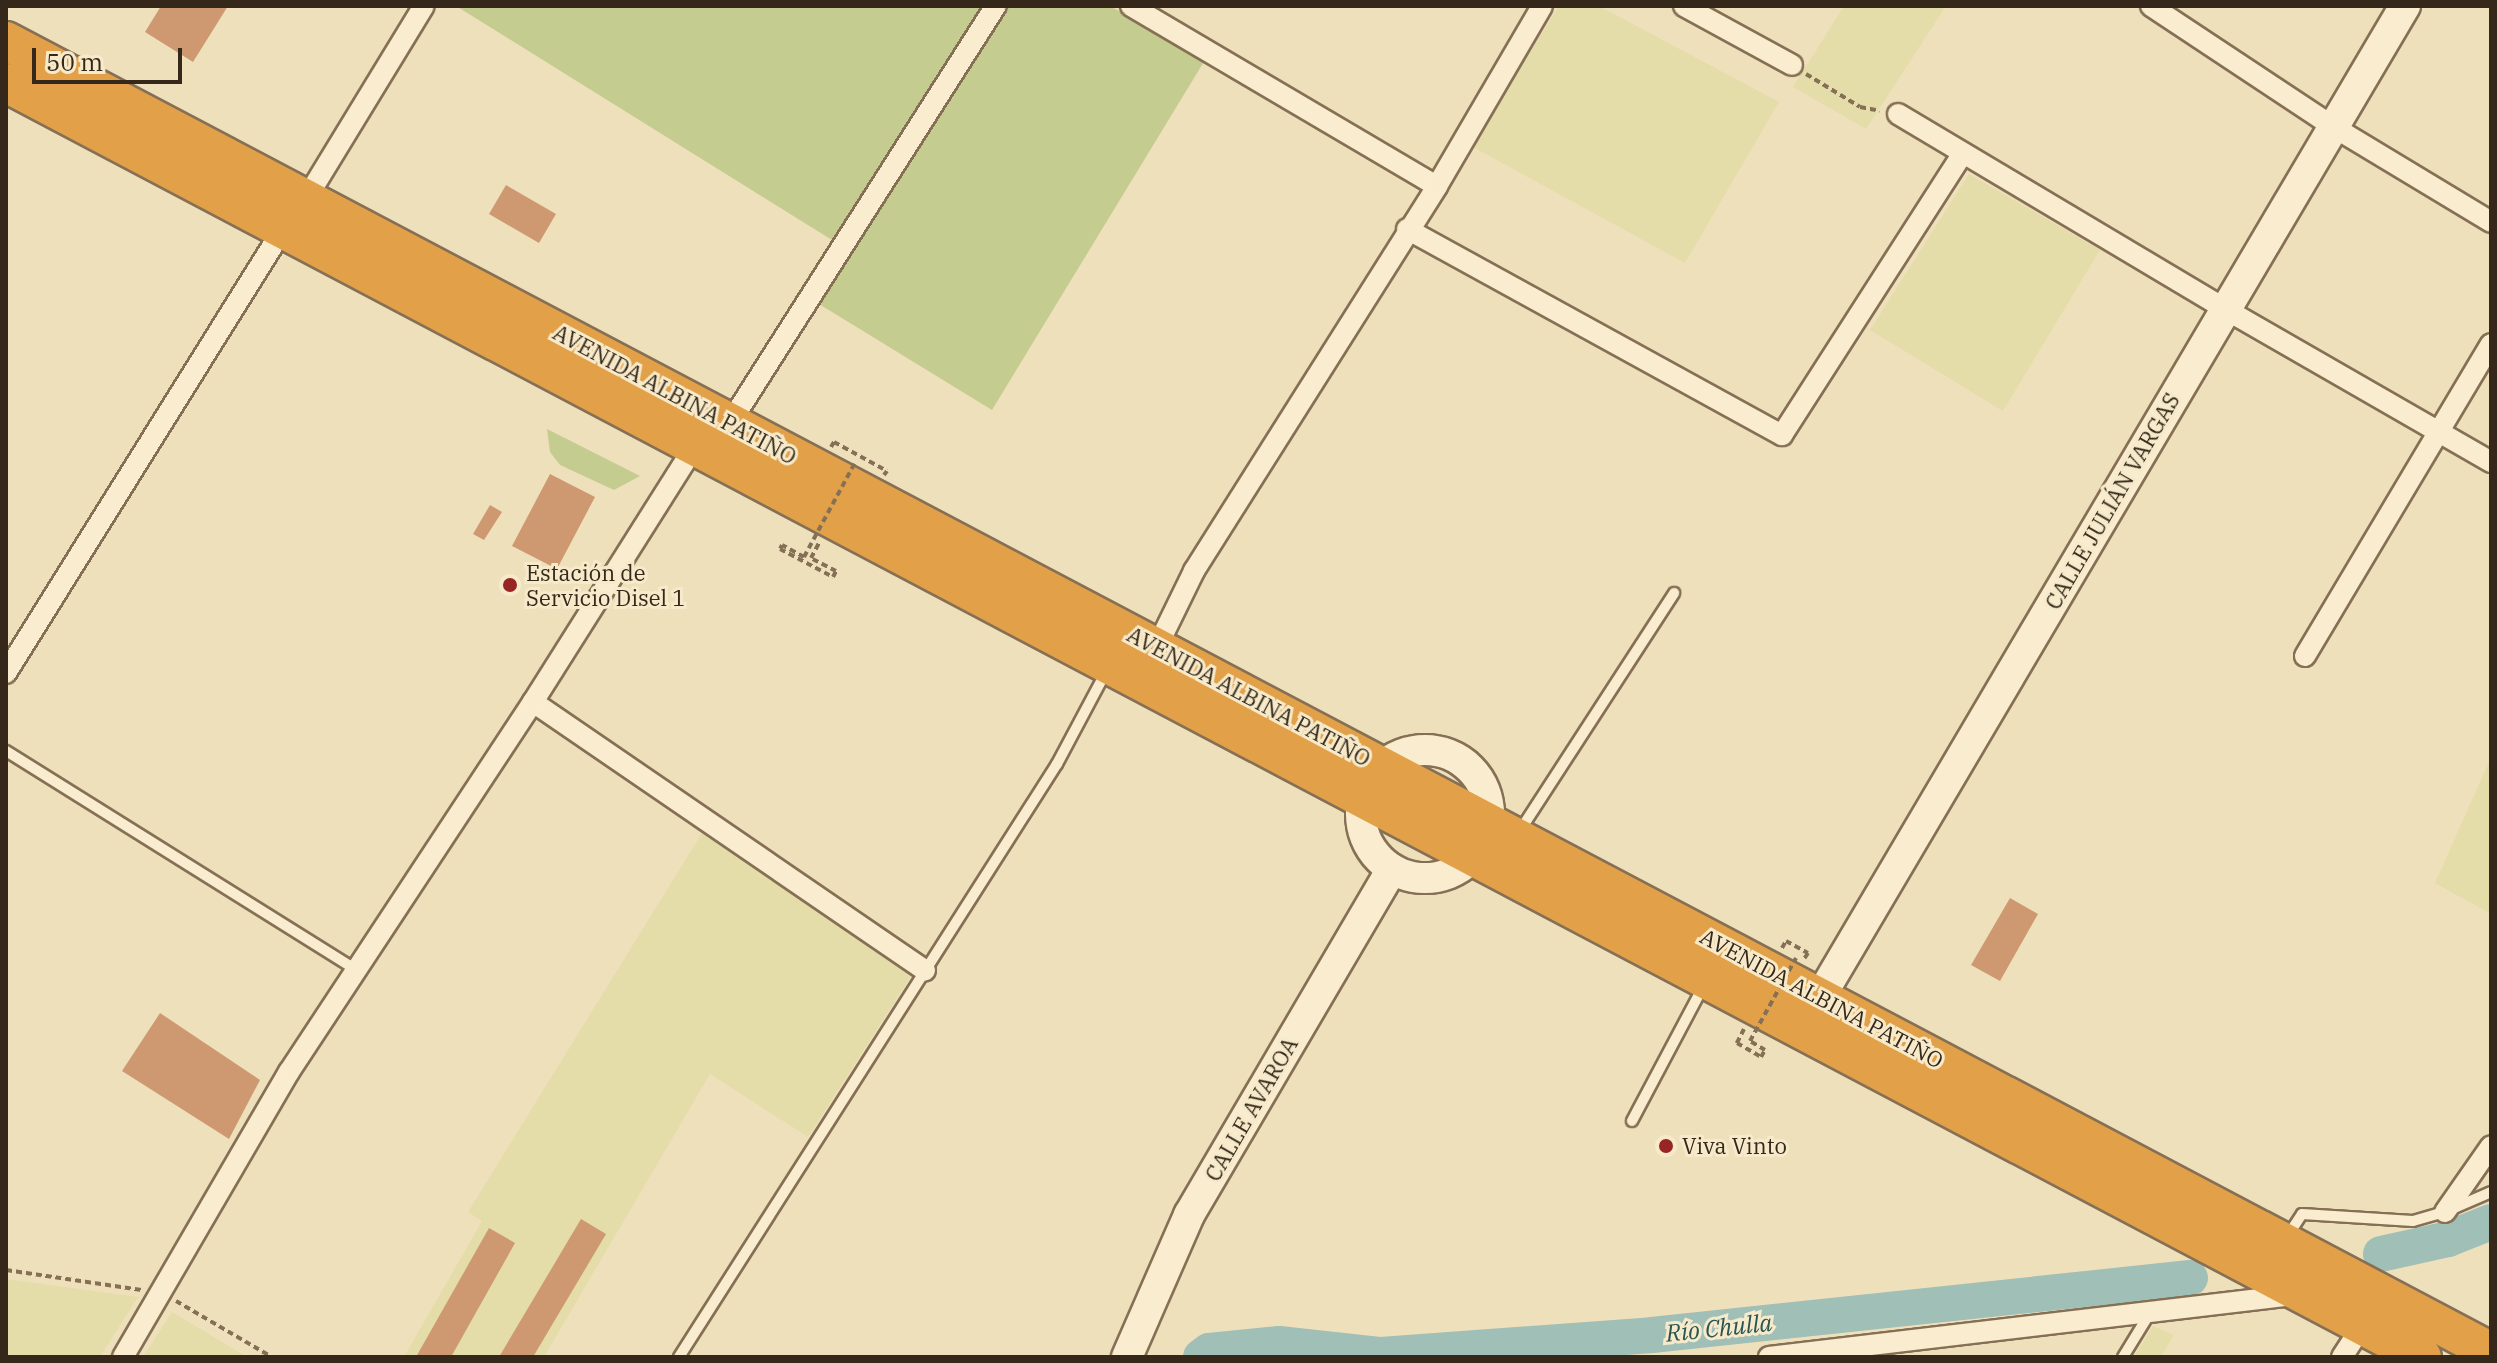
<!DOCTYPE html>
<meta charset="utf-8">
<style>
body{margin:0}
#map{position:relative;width:2497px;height:1363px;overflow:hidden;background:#efe0bc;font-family:"IBM Plex Serif",serif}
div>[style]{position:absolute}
.farmland>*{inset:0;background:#e4dca9}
.green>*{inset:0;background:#c4cc90}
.river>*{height:36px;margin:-18px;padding:0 18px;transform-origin:18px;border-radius:18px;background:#a0bfb7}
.building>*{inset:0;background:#ce9970}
.path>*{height:4px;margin-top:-2px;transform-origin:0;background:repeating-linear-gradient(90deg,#867055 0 6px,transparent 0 10px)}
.roads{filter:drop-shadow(2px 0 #867055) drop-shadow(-2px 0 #867055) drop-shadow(0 2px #867055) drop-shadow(0 -2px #867055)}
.lane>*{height:10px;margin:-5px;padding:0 5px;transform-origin:5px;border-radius:5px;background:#faedcf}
.street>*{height:20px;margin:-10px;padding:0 10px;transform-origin:10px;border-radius:10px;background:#faedcf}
.secondary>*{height:30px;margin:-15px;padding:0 15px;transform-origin:15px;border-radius:15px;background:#faedcf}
.secondary>.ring{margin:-15px;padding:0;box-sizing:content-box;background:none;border:30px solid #faedcf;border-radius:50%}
.highway>*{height:38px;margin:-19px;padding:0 19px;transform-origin:19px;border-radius:19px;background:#e2a148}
.path-bridge>*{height:4px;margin-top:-2px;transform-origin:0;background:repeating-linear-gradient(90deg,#867055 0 6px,transparent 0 10px)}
.dots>*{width:22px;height:22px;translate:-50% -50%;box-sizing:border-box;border:4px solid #f6eacb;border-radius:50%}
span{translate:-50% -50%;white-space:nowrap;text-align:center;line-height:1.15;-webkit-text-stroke:6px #f6eacb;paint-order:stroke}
.street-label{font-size:22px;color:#35281a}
.poi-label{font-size:22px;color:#35281a}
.left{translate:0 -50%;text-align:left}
.water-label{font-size:24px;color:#295553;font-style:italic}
.frame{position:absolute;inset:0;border:8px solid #35281a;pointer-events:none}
.scale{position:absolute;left:32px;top:48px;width:150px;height:36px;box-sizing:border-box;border:4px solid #35281a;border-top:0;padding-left:10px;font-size:24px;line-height:28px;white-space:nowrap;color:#35281a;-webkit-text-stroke:6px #f6eacb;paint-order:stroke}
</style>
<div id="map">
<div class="farmland">
<i style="clip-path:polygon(1559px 6px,1599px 6px,1779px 102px,1685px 263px,1471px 146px)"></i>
<i style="clip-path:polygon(1844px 6px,1946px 6px,1866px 129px,1793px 87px)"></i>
<i style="clip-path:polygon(1969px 174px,2100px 250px,2003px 411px,1870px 330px)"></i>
<i style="clip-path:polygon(2491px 757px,2491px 914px,2435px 883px)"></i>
<i style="clip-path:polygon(702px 833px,913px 973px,808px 1137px,710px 1074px,544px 1357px,404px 1357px,482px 1221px,468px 1212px)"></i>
<i style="clip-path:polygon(6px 1279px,138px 1297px,100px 1357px,6px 1357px)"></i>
<i style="clip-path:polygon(172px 1312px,247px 1357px,143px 1357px)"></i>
<i style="clip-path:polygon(2153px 1326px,2174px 1335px,2161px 1357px,2134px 1357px)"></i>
</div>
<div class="green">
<i style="clip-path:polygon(456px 6px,981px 6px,832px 240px)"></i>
<i style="clip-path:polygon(1005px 6px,1110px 6px,1205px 60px,992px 410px,819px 304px)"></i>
<i style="clip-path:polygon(547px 429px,640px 476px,614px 490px,560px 465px,550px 452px)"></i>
</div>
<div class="river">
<i style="left:2381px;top:1254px;width:69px;rotate:-12.6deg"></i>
<i style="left:2448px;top:1239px;width:46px;rotate:-21.6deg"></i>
<i style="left:1201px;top:1357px;width:10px;rotate:-37deg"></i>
<i style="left:1209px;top:1351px;width:70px;rotate:-5.7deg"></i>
<i style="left:1279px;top:1344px;width:103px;rotate:6.2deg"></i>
<i style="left:1381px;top:1355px;width:272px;rotate:-4.2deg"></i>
<i style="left:1652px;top:1335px;width:541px;rotate:-6.05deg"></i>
</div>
<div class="building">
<i style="clip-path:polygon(161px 6px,228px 6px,193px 62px,145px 32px)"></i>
<i style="clip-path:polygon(506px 185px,556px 214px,539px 243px,489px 214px)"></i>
<i style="clip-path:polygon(550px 474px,595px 497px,557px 569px,512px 546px)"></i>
<i style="clip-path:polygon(490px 505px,502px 512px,484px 540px,473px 534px)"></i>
<i style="clip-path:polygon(2010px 898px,2038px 914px,2000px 981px,1971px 965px)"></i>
<i style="clip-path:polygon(160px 1013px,260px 1080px,229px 1139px,122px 1071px)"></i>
<i style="clip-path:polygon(581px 1219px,606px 1234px,533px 1357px,499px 1357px)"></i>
<i style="clip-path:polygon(489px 1228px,515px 1243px,451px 1357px,416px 1357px)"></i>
</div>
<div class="path">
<i style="left:1806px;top:74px;width:63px;rotate:31.4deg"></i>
<i style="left:1860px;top:107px;width:20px;rotate:11deg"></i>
<i style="left:831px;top:447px;width:6px;rotate:-59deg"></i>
<i style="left:834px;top:442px;width:60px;rotate:28.7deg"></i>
<i style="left:887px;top:471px;width:5px;rotate:127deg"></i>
<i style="left:804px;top:557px;width:25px;rotate:-151deg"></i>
<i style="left:782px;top:545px;width:4px;rotate:117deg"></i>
<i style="left:780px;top:549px;width:60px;rotate:27.8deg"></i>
<i style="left:833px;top:577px;width:7px;rotate:-63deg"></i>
<i style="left:836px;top:571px;width:28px;rotate:-153deg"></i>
<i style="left:811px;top:558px;width:17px;rotate:-62deg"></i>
<i style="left:1782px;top:948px;width:8px;rotate:-60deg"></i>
<i style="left:1786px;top:941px;width:25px;rotate:29deg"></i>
<i style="left:1808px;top:953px;width:7px;rotate:124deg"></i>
<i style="left:1744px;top:1029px;width:16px;rotate:117deg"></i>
<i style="left:1737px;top:1043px;width:28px;rotate:30deg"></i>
<i style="left:1761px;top:1057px;width:8px;rotate:-60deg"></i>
<i style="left:1765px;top:1050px;width:17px;rotate:-149deg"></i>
<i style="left:6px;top:1270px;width:137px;rotate:8.4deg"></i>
<i style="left:176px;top:1301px;width:111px;rotate:30.3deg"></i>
</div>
<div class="roads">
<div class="lane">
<i style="left:6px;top:751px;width:413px;rotate:32deg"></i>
<i style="left:1519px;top:832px;width:285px;rotate:-57deg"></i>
<i style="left:1632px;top:1121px;width:154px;rotate:-62.1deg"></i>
<i style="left:2287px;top:1237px;width:27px;rotate:-57deg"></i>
<i style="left:2302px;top:1214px;width:111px;rotate:3.6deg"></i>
<i style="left:2413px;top:1221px;width:33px;rotate:-16deg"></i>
<i style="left:2445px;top:1212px;width:50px;rotate:-23.5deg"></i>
<i style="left:679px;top:1357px;width:703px;rotate:-57.49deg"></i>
<i style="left:1057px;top:764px;width:106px;rotate:-62deg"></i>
<i style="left:2123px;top:1357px;width:52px;rotate:-58.5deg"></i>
</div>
<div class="street">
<i style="left:1131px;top:6px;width:355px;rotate:30.5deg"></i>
<i style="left:1684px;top:6px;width:123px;rotate:28.6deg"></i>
<i style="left:2151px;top:6px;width:217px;rotate:33.5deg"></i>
<i style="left:2332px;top:126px;width:186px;rotate:31.1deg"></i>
<i style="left:1898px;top:114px;width:381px;rotate:30.8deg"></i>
<i style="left:2225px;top:309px;width:307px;rotate:29.9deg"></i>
<i style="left:306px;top:199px;width:226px;rotate:-58.6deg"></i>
<i style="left:1407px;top:229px;width:428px;rotate:28.8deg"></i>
<i style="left:1782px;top:435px;width:335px;rotate:-57.3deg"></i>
<i style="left:730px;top:423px;width:495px;rotate:-57.5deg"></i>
<i style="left:1157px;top:647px;width:85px;rotate:-64deg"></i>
<i style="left:1194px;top:571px;width:455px;rotate:-57.7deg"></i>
<i style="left:1437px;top:186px;width:208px;rotate:-59.7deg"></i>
<i style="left:2305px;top:656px;width:363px;rotate:-59.2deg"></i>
<i style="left:6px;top:673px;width:523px;rotate:-58.04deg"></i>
<i style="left:533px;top:702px;width:475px;rotate:34.4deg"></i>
<i style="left:2445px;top:1212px;width:80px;rotate:-55.1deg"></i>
<i style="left:123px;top:1357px;width:330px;rotate:-59.8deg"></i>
<i style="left:289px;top:1072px;width:443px;rotate:-56.6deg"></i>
<i style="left:533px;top:702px;width:303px;rotate:-57.7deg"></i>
<i style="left:1769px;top:1357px;width:529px;rotate:-6.74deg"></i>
<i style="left:2342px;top:1357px;width:38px;rotate:-57deg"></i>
</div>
<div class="secondary">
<i class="ring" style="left:1361px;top:750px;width:98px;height:98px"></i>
<i style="left:1820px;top:997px;width:1151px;rotate:-59.45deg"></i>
<i style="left:1127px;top:1357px;width:155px;rotate:-66.4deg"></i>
<i style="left:1189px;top:1215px;width:401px;rotate:-59.6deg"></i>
</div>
<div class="highway">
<i style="left:6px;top:41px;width:2810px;rotate:27.81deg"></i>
<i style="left:6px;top:83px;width:2731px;rotate:27.8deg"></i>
</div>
</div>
<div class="path-bridge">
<i style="left:804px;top:557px;width:109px;rotate:-61.6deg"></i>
<i style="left:1750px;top:1041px;width:95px;rotate:-61deg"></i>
</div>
<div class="dots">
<i style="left:510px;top:585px;background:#962524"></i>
<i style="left:1666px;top:1146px;background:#962524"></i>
</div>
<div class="street-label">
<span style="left:675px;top:394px;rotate:28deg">AVENIDA ALBINA PATIÑO</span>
<span style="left:2112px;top:501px;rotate:-60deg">CALLE JULIÁN VARGAS</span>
<span style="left:1249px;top:696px;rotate:28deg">AVENIDA ALBINA PATIÑO</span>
<span style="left:1822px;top:998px;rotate:28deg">AVENIDA ALBINA PATIÑO</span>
<span style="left:1251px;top:1109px;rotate:-60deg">CALLE AVAROA</span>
</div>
<div class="poi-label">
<span class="left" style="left:526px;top:585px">Estación de<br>Servicio Disel 1</span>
<span class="left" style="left:1682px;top:1146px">Viva Vinto</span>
</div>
<div class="water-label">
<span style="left:1719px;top:1328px;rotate:-6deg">Río Chulla</span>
</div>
<div class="frame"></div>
<div class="scale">50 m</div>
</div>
